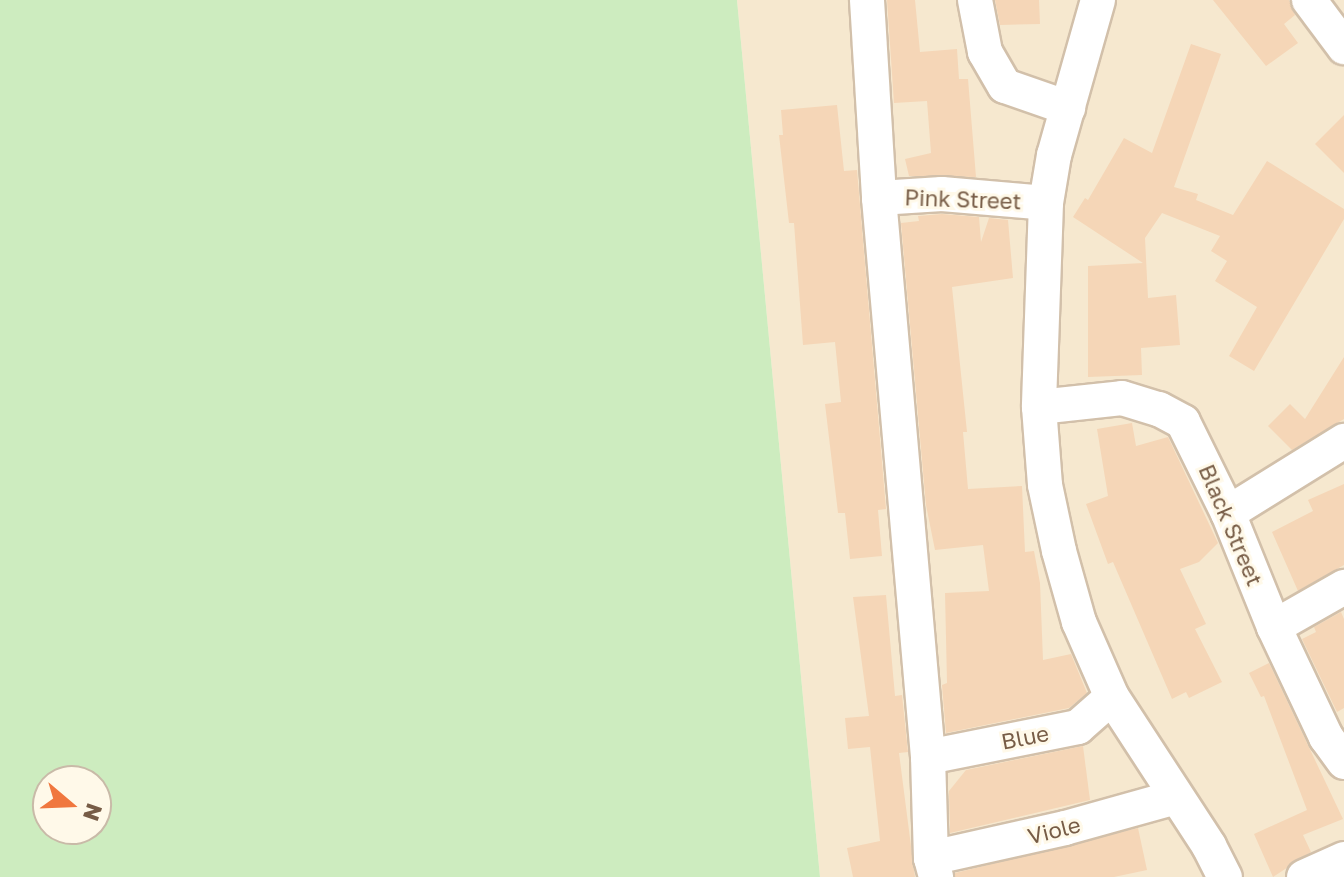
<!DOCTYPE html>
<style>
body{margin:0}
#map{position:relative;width:1344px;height:877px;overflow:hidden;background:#fef6e2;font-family:"Golos Text",sans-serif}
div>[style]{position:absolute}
.residential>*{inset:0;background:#f6e8cf}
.green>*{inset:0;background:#cdecbf}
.building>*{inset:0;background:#f5d6b7}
.roads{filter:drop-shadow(2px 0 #d2c0aa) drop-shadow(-2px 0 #d2c0aa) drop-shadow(0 2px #d2c0aa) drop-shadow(0 -2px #d2c0aa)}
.minor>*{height:34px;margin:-17px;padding:0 17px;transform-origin:17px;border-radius:17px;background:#fff}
span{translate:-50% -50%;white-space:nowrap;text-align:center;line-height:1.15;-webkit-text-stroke:6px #fff9e9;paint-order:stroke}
.street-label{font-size:22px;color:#775c46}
.north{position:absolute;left:32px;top:765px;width:80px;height:80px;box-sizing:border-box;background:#fff9e9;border:2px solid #c9baa8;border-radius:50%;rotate:109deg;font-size:22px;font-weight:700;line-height:32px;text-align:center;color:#775c46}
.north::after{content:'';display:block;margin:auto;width:28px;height:36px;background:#f0773e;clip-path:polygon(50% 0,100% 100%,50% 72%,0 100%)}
</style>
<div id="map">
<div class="residential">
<i style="clip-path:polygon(737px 0,1344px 0,1344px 877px,820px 877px)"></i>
</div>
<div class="green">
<i style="clip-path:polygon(evenodd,0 0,737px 0,820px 877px,0 877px,0 0,48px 781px,96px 781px,96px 829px,48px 829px,48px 781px)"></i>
</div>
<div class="building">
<i style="clip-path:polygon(887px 0,915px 0,920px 52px,957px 49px,959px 79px,968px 79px,976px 177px,909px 176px,905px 159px,931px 153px,927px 101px,894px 103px)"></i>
<i style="clip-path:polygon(995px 0,1039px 0,1040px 24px,1000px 25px)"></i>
<i style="clip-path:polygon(1213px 0,1289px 0,1295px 15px,1284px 24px,1298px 43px,1266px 66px)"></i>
<i style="clip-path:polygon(1191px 44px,1221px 54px,1174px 187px,1198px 194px,1196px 200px,1233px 215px,1267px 161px,1344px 209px,1344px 219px,1254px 371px,1229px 356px,1257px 307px,1215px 281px,1227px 261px,1211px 251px,1220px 236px,1162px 213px,1145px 238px,1148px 298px,1176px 295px,1180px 345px,1141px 348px,1142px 375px,1088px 377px,1088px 266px,1143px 263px,1073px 217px,1085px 198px,1088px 200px,1124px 138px,1152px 153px)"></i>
<i style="clip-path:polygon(837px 105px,844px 171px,857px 170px,886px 509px,878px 510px,882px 556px,850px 559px,845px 513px,838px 513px,825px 404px,841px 402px,835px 342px,803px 345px,794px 223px,789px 223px,779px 135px,783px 135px,781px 110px)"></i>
<i style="clip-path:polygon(1344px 115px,1344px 173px,1315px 144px)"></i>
<i style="clip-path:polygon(942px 214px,979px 217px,981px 242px,989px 218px,1008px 220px,1013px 278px,952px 287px,967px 432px,963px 432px,968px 489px,1022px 486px,1025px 552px,1034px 551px,1040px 583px,1043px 660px,1071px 654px,1087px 693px,1069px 708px,946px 733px,942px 685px,947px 683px,945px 593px,989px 591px,983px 545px,935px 550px,926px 505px,901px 223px,919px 221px,918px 216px)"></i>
<i style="clip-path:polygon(1344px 357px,1344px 419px,1292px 450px,1268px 426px,1290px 404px,1305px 419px)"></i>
<i style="clip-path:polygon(1132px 423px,1136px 446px,1168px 437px,1218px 543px,1199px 562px,1180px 569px,1206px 624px,1195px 629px,1222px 682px,1189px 698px,1186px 692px,1172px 699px,1113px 562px,1108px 564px,1086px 504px,1108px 496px,1097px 429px)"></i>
<i style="clip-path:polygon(1344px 484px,1344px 565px,1298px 591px,1272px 532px,1313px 511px,1308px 500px)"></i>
<i style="clip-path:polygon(886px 595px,895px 696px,902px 695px,908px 752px,899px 753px,915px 877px,853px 877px,847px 848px,880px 841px,870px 747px,848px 749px,845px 718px,869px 716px,853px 597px)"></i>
<i style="clip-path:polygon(1341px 612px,1344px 619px,1344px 708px,1337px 712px,1302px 639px,1316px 632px,1314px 627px)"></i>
<i style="clip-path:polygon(1269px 663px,1343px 819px,1303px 835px,1311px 852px,1273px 877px,1254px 834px,1307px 810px,1264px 696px,1261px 697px,1249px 673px)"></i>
<i style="clip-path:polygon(1083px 746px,1090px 800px,950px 833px,949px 791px,966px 770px)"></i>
<i style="clip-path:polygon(1138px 828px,1147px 870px,1114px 877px,955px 877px,955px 873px)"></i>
</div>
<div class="roads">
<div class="minor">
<i style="left:867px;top:0;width:198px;rotate:86.5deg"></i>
<i style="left:879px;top:198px;width:561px;rotate:84.99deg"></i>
<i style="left:928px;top:757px;width:101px;rotate:88.3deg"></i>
<i style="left:931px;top:858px;width:20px;rotate:75deg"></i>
<i style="left:975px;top:0;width:53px;rotate:79.1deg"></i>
<i style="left:985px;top:52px;width:39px;rotate:60deg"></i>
<i style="left:1005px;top:86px;width:67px;rotate:19.2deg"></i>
<i style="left:1098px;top:0;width:161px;rotate:105.8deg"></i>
<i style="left:1054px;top:155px;width:49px;rotate:99.5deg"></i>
<i style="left:1046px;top:203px;width:204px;rotate:92deg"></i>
<i style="left:1039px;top:407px;width:78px;rotate:85.6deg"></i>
<i style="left:1045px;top:485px;width:67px;rotate:78deg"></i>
<i style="left:1059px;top:551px;width:74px;rotate:74.3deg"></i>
<i style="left:1079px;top:622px;width:82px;rotate:66.3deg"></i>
<i style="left:1112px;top:697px;width:178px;rotate:56.9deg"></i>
<i style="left:1209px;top:846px;width:35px;rotate:63deg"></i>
<i style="left:1309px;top:0;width:59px;rotate:53.3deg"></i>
<i style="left:879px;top:198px;width:63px;rotate:-3.6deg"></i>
<i style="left:942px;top:194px;width:104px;rotate:4.9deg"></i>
<i style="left:1039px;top:407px;width:83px;rotate:-6.2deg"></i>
<i style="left:1122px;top:398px;width:39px;rotate:17deg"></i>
<i style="left:1159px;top:409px;width:27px;rotate:28deg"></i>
<i style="left:1183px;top:422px;width:102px;rotate:63.7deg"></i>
<i style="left:1228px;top:513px;width:123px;rotate:68deg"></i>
<i style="left:1274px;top:627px;width:122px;rotate:64.7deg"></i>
<i style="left:1326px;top:737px;width:31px;rotate:54deg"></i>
<i style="left:1228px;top:513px;width:137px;rotate:-31.8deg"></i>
<i style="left:1274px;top:627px;width:81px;rotate:-29.7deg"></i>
<i style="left:928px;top:757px;width:153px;rotate:-11.3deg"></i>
<i style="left:1078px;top:727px;width:45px;rotate:-41.4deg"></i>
<i style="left:931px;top:858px;width:137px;rotate:-12.6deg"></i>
<i style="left:1065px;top:828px;width:115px;rotate:-15.6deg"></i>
<i style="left:1304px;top:877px;width:44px;rotate:-24.2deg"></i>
</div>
</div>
<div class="street-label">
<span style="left:963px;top:199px;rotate:2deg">Pink Street</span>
<span style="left:1231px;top:525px;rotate:67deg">Black Street</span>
<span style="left:1025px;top:737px;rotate:-11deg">Blue</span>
<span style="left:1054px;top:830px;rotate:-14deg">Viole</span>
</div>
<div class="north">N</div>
</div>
